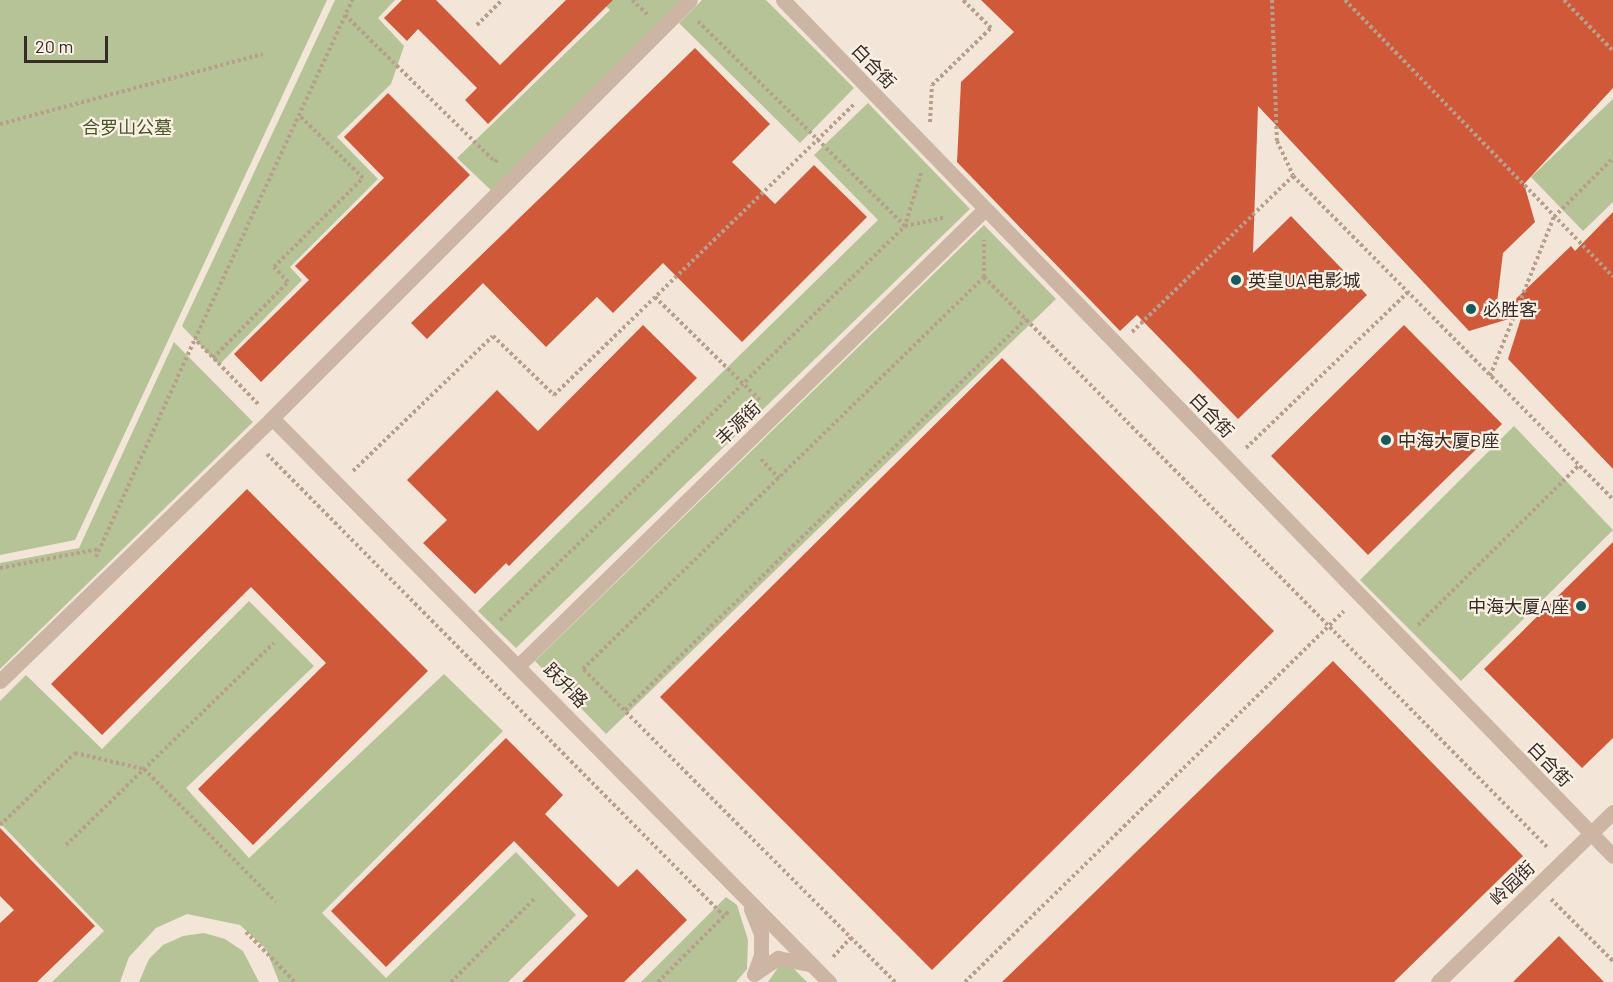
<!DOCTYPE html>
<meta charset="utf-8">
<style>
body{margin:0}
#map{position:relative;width:1613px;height:982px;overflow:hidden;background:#f3e6d8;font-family:Barlow,"Noto Sans SC",sans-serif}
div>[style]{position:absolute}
.green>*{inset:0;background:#b6c397}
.building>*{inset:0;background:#d05939}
.path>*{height:4px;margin-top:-2px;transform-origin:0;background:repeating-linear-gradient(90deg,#b89e8d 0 3px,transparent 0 6px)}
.minor>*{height:15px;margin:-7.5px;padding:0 7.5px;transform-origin:7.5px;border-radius:7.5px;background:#ccb5a3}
.dots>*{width:16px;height:16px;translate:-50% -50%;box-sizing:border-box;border:3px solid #fbf0e5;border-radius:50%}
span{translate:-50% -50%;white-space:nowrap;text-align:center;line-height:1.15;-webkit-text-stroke:4.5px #fbf0e5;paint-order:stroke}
.street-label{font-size:18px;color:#372b26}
.park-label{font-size:18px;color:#475727}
.poi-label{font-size:18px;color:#372b26}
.left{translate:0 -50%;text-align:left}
.right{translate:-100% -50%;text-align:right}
.scale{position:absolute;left:24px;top:36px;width:84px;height:27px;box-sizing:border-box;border:3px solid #372b26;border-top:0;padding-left:8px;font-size:18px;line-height:21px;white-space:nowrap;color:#372b26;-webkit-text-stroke:4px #fbf0e5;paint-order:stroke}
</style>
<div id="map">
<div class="green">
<i style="clip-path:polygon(0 0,327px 0,75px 540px,0 555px)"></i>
<i style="clip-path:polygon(335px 0,395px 0,378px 18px,404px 46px,391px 84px,337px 137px,378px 179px,290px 267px,302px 280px,219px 365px,182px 326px)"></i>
<i style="clip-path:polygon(600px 0,683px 0,493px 192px,457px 158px,610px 10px)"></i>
<i style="clip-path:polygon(702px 0,766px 0,854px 88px,800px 143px,679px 23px)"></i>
<i style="clip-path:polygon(1613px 99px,1613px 202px,1583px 231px,1531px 177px)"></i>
<i style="clip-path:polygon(868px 103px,970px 209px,516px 648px,478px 611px,878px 220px,814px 155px)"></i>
<i style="clip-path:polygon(984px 225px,1056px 299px,606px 734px,535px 661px)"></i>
<i style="clip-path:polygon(174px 342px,253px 422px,0 669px,0 563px,79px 548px)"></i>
<i style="clip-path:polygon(1514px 426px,1613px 530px,1461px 681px,1360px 580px)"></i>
<i style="clip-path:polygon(249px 601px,314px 666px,186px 788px,249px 858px,444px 674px,503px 731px,322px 913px,386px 978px,516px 852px,576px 915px,508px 982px,279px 982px,266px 949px,240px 925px,187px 914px,156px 928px,129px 957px,120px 982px,52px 982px,104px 931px,0 823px,0 701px,26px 675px,102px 749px)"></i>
<i style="clip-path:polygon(726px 897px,737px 905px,748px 940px,747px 969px,736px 982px,641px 982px)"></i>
<i style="clip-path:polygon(204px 933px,225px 939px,243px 951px,259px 982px,139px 982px,149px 959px,163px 945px,183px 936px)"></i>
<i style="clip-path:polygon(784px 959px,807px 982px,768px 982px)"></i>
</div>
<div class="building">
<i style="clip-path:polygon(402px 0,436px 0,500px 65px,566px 0,613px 0,488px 124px,465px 100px,477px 88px,418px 29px,407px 41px,384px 18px)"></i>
<i style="clip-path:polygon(981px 0,1613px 0,1613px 88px,1524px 184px,1535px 222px,1503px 253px,1495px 319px,1571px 246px,1575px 251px,1613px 212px,1613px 469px,1508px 359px,1522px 315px,1469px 331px,1258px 106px,1253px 253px,1291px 216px,1367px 295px,1238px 419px,1137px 315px,1120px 331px,957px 162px,961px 82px,1014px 32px)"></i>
<i style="clip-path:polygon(695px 48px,770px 124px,732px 162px,775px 204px,814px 165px,867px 217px,742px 342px,663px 263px,613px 313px,597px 297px,546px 347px,483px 283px,427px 339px,411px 323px)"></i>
<i style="clip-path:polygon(388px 93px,470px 175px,261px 382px,234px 354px,309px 280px,295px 266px,384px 178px,344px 137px)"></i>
<i style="clip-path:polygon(643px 325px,697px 378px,509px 566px,506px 563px,475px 594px,423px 543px,447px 520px,407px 480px,497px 390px,538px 431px)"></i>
<i style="clip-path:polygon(1404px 325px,1502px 424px,1368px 555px,1271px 456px)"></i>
<i style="clip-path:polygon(1002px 358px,1274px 631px,932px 970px,660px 697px)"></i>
<i style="clip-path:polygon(247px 489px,428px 671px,253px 845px,198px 789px,326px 663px,251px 587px,102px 735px,51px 684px)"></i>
<i style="clip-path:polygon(1613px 542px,1613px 738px,1582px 768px,1484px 669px)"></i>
<i style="clip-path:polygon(1333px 661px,1523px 856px,1394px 982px,1002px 982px)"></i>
<i style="clip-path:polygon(506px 738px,563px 795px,545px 814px,618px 887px,637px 869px,687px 920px,624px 982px,522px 982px,588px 916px,514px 841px,386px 967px,331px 911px)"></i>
<i style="clip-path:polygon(0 828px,95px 926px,37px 982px,0 982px,0 923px,14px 910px,0 896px)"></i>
<i style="clip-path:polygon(1559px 936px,1604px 982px,1513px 982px)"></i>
</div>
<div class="path">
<i style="left:632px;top:0;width:22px;rotate:43deg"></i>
<i style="left:1272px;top:0;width:141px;rotate:88deg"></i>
<i style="left:1277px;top:141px;width:38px;rotate:65deg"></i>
<i style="left:1293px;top:176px;width:455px;rotate:45.3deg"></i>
<i style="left:1345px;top:0;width:385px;rotate:45.9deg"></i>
<i style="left:1564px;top:0;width:71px;rotate:46.1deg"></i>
<i style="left:345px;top:15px;width:210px;rotate:44.4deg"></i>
<i style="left:495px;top:162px;width:3px;rotate:-45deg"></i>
<i style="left:477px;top:25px;width:35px;rotate:-45deg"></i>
<i style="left:930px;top:122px;width:37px;rotate:-87deg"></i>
<i style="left:932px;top:85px;width:82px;rotate:-44deg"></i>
<i style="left:991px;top:28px;width:40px;rotate:-135deg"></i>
<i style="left:0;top:124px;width:272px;rotate:-14.9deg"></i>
<i style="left:921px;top:173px;width:55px;rotate:106.8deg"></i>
<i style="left:905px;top:226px;width:39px;rotate:-12deg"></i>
<i style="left:984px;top:277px;width:37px;rotate:-90deg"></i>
<i style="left:655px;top:297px;width:148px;rotate:44.5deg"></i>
<i style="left:1132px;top:332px;width:224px;rotate:-44.1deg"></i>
<i style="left:213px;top:358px;width:107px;rotate:-45.4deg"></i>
<i style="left:288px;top:282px;width:21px;rotate:-133deg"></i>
<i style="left:274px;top:267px;width:126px;rotate:-45deg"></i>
<i style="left:363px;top:178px;width:90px;rotate:-135.5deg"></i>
<i style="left:1490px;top:376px;width:171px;rotate:-68.1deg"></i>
<i style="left:1554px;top:217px;width:83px;rotate:-45deg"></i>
<i style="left:258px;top:404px;width:91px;rotate:-134.1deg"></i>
<i style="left:195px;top:339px;width:374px;rotate:-65.1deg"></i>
<i style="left:1246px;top:448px;width:225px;rotate:-43.9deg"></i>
<i style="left:267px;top:454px;width:650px;rotate:45.31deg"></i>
<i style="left:761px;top:459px;width:26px;rotate:47deg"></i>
<i style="left:353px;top:471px;width:194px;rotate:-44deg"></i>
<i style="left:493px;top:336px;width:85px;rotate:44deg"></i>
<i style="left:554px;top:395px;width:418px;rotate:-44.1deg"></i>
<i style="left:96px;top:557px;width:239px;rotate:-65.6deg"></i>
<i style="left:0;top:568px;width:101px;rotate:-10.9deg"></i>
<i style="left:500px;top:620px;width:565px;rotate:-44.21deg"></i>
<i style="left:905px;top:226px;width:291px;rotate:-135.3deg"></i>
<i style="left:1418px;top:625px;width:227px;rotate:-44.8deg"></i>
<i style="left:625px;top:710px;width:560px;rotate:-44.28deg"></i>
<i style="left:0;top:825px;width:104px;rotate:-43.8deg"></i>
<i style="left:75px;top:753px;width:71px;rotate:13.1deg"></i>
<i style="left:144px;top:769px;width:187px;rotate:45.2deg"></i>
<i style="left:66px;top:845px;width:290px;rotate:-44.2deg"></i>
<i style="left:1551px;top:899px;width:88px;rotate:45deg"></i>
<i style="left:246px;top:932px;width:70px;rotate:45.6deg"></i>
<i style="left:833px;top:957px;width:26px;rotate:-47deg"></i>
<i style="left:451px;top:982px;width:119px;rotate:-45deg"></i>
<i style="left:658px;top:982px;width:102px;rotate:-45deg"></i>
<i style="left:895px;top:982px;width:442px;rotate:-134.9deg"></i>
<i style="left:583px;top:669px;width:561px;rotate:-44.35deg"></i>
<i style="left:984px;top:277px;width:801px;rotate:45.35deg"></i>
<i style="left:965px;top:982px;width:530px;rotate:-44.39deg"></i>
</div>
<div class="minor">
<i style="left:783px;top:0;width:1192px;rotate:45.88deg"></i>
<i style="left:272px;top:418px;width:793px;rotate:45.36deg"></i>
<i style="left:519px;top:665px;width:652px;rotate:-44.38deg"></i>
<i style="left:0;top:681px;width:378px;rotate:-44deg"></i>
<i style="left:272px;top:418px;width:591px;rotate:-45deg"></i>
<i style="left:751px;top:909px;width:27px;rotate:68deg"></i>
<i style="left:761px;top:934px;width:21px;rotate:90deg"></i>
<i style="left:761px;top:955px;width:20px;rotate:110deg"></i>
<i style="left:754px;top:974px;width:29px;rotate:-34deg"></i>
<i style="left:778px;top:958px;width:31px;rotate:11deg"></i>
<i style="left:1438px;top:982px;width:244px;rotate:-44.2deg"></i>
</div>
<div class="dots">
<i style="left:1236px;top:280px;background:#18595c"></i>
<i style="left:1471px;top:309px;background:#18595c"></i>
<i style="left:1386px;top:440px;background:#18595c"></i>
<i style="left:1581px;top:606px;background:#18595c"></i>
</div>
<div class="street-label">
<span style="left:874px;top:66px;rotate:46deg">白合街</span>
<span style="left:1212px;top:415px;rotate:46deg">白合街</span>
<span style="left:738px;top:423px;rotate:-44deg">丰源街</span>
<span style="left:566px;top:685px;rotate:46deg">跃升路</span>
<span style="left:1550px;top:764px;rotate:46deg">白合街</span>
<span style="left:1512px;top:883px;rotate:-44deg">岭园街</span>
</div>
<div class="park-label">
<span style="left:127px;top:127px">合罗山公墓</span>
</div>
<div class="poi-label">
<span class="left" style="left:1248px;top:280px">英皇UA电影城</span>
<span class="left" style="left:1483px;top:309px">必胜客</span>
<span class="left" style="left:1398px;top:440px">中海大厦B座</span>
<span class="right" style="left:1569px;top:606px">中海大厦A座</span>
</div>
<div class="scale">20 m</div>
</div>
